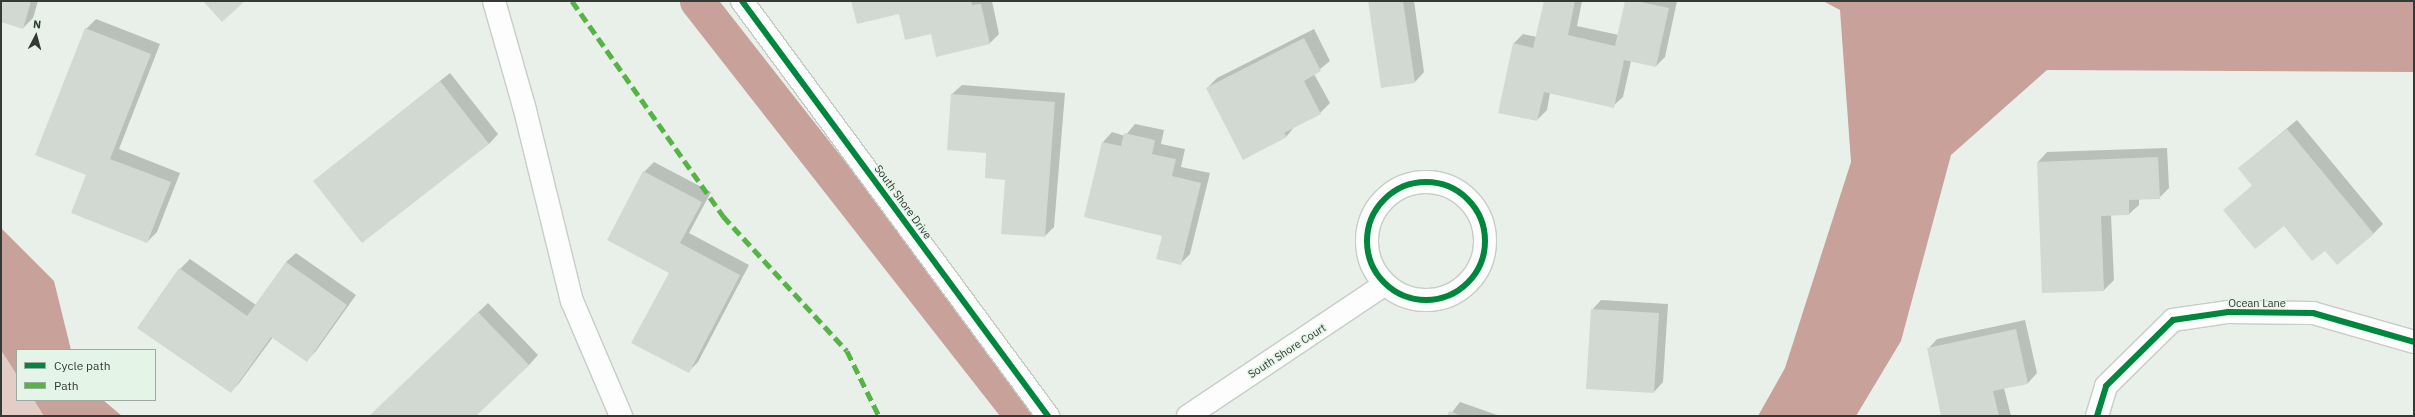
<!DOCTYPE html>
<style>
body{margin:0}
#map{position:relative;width:2415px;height:417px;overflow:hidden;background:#e8f0e9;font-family:"IBM Plex Sans",sans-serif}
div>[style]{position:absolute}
.green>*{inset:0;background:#e2cec7}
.water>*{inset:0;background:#c8a19a}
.shadow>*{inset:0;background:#0003}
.canal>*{height:35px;margin:-17.5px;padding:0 17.5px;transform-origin:17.5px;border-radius:17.5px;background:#c8a19a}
.building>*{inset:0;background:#d2d9d3}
.roads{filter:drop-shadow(1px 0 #c6cdc7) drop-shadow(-1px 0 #c6cdc7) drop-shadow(0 1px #c6cdc7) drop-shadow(0 -1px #c6cdc7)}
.minor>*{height:22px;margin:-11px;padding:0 11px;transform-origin:11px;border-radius:11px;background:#fcfdfc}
.minor>.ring{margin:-11px;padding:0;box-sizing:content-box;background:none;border:22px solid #fcfdfc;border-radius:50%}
.quiet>*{height:5px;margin-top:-2.5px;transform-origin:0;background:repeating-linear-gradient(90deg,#56b346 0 10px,transparent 0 15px)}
.cycleway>*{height:6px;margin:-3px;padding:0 3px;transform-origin:3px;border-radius:3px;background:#00873e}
.cycleway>.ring{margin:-3px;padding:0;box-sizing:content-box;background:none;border:6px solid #00873e;border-radius:50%}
span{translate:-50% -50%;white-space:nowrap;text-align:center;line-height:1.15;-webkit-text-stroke:3px #e4f4e7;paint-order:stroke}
.street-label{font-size:11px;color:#343a35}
.frame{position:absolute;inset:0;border:2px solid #343a35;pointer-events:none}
.legend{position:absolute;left:16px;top:349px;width:140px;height:52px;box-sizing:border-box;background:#e4f4e7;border:1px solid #9eaaa0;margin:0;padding:5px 7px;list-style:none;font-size:12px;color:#343a35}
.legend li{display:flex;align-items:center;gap:8px;height:20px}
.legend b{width:20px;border:1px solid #9eaaa0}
.north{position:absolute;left:16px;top:16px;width:40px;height:40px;-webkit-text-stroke:3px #e4f4e7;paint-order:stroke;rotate:6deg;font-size:11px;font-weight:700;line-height:16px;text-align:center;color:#343a35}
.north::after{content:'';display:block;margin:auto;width:14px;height:18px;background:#343a35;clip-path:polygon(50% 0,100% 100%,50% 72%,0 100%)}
</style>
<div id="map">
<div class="green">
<i style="clip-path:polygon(1px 313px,17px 350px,17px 400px,62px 400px,73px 416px,1px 416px)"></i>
</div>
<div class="water">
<i style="clip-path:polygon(1823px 1px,2414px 1px,2414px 72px,2047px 70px,1951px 155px,1901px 341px,1856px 416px,1758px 416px,1785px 368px,1851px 162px,1840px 10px)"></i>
<i style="clip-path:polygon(1px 228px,54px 281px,71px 350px,17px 350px,17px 375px,1px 350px)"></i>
<i style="clip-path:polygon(34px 400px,103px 400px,122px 416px,44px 416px)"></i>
</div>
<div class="shadow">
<i style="clip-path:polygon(1px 1px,38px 1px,33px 18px,23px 28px,1px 21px)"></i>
<i style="clip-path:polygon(852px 1px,992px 1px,999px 34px,990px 43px,932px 33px,899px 13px)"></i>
<i style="clip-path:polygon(1369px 1px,1414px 1px,1424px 72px,1415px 82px)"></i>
<i style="clip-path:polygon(1545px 1px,1582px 1px,1577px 26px,1619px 35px,1626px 1px,1677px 1px,1665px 57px,1656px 66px,1631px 61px,1623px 97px,1613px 106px,1550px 93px,1547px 110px,1537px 120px,1513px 44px,1523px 34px,1537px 37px)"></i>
<i style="clip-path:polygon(96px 19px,160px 44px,119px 149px,180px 173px,157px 232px,147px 242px,87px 174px,86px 29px)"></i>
<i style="clip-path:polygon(1314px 29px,1330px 61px,1314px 74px,1330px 103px,1320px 113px,1295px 126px,1286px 137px,1207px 88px,1217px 78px)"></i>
<i style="clip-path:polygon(450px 73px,498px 134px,489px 144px,314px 181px)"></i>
<i style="clip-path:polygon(962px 85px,1065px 93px,1054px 227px,1045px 236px,987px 153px,952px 94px)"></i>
<i style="clip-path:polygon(2297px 120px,2383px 224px,2373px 234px,2325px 249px,2284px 225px,2225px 210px,2253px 185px,2239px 168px)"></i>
<i style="clip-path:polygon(1135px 124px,1164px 130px,1161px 144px,1185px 149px,1181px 167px,1210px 173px,1190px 254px,1181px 263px,1163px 235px,1085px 216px,1103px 142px,1112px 132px,1125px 136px)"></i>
<i style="clip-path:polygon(2167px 148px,2169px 188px,2159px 198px,2139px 199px,2139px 205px,2129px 214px,2111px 215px,2114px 280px,2104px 290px,2043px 292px,2038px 162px,2047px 152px)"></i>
<i style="clip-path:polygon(654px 162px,711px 192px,689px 233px,749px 265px,698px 362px,688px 372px,670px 272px,644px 172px)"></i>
<i style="clip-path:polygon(296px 253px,356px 295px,316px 351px,307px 360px,273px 337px,240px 382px,231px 392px,180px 269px,190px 259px,256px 305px,286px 262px)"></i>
<i style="clip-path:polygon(1601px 300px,1668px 304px,1663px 382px,1654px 392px,1592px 310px)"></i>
<i style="clip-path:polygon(488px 303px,538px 355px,529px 365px,475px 416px,370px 416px)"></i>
<i style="clip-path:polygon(2025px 320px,2037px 373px,2028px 383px,2004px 388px,2011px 416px,1942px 416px,1928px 349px,1937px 339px)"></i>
<i style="clip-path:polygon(1460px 402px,1500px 416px,1449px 416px)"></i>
</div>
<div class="canal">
<i style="left:697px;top:1px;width:527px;rotate:51.93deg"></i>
</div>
<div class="building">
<i style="clip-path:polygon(1px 1px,31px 1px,23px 29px,1px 22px)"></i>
<i style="clip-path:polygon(203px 1px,245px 1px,222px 22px)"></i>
<i style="clip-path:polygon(851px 1px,971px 1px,972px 5px,981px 4px,990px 44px,936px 57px,931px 34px,905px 40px,899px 14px,857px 24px)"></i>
<i style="clip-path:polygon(1368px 1px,1403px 1px,1415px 83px,1381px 88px)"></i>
<i style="clip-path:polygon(1544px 1px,1575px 1px,1568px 35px,1615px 46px,1625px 1px,1636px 1px,1669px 8px,1656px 67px,1624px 60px,1614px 108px,1544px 92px,1537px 121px,1498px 113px,1513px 43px,1533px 48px)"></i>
<i style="clip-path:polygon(85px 28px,151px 54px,110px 159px,171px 182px,147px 243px,71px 213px,86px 175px,35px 155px)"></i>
<i style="clip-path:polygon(1304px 38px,1321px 71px,1304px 81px,1321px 114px,1284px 133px,1287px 137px,1243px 160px,1206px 88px)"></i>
<i style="clip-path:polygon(440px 81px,489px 144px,362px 243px,313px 181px)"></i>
<i style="clip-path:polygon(951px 94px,1055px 102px,1045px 237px,1001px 234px,1005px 180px,985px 178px,986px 153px,947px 150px)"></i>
<i style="clip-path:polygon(2287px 129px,2374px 234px,2337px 265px,2325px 251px,2312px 261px,2284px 226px,2255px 249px,2223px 210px,2252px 186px,2238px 168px)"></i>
<i style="clip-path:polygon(1124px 133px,1155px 140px,1152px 154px,1176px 159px,1172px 176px,1201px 183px,1181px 265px,1156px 259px,1162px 236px,1084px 217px,1102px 142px,1121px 146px)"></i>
<i style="clip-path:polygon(2158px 157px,2160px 199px,2129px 200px,2129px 215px,2101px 216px,2104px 291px,2042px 293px,2037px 162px)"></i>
<i style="clip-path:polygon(643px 171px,702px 202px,680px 243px,740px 275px,689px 373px,631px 343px,669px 273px,607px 240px)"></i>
<i style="clip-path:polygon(286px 262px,347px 305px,307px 362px,271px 337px,231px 393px,137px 328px,179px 268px,247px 316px)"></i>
<i style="clip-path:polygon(1591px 309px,1659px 313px,1654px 393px,1586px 389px)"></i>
<i style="clip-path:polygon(478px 312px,529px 365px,476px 416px,369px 416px)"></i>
<i style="clip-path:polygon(2016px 329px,2028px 384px,1993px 391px,1999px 416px,1941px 416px,1927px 348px)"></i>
<i style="clip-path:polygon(1449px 411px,1462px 416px,1447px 416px)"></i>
</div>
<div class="roads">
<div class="minor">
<i style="left:494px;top:1px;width:109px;rotate:74.1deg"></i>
<i style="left:524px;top:106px;width:201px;rotate:76.2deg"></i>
<i style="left:572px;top:301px;width:125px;rotate:66.9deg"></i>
<i style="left:742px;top:1px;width:516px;rotate:53.6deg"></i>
<i class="ring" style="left:1367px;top:182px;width:96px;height:96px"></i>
<i style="left:1188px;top:416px;width:237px;rotate:-33.8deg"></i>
<i style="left:2097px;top:416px;width:31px;rotate:-73deg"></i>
<i style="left:2106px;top:386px;width:94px;rotate:-44.6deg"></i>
<i style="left:2173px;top:320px;width:56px;rotate:-8.3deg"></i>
<i style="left:2228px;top:312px;width:85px;rotate:0.7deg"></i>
<i style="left:2313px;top:313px;width:105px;rotate:16deg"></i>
</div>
</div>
<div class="quiet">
<i style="left:572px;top:1px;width:263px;rotate:54.9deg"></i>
<i style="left:723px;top:216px;width:183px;rotate:47.4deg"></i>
<i style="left:847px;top:351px;width:72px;rotate:63.8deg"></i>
</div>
<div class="cycleway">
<i style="left:742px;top:1px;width:516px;rotate:53.6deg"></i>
<i class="ring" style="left:1367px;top:182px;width:112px;height:112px"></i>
<i style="left:2097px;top:416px;width:31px;rotate:-73deg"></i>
<i style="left:2106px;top:386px;width:94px;rotate:-44.6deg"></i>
<i style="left:2173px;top:320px;width:56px;rotate:-8.3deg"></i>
<i style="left:2228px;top:312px;width:85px;rotate:0.7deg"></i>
<i style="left:2313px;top:313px;width:105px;rotate:16deg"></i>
</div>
<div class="street-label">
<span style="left:903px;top:202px;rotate:54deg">South Shore Drive</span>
<span style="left:2257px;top:303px">Ocean Lane</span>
<span style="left:1287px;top:351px;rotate:-33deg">South Shore Court</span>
</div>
<div class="frame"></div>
<ul class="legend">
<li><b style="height:5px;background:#00873e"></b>Cycle path</li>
<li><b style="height:5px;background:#56b346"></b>Path</li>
</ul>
<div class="north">N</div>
</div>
